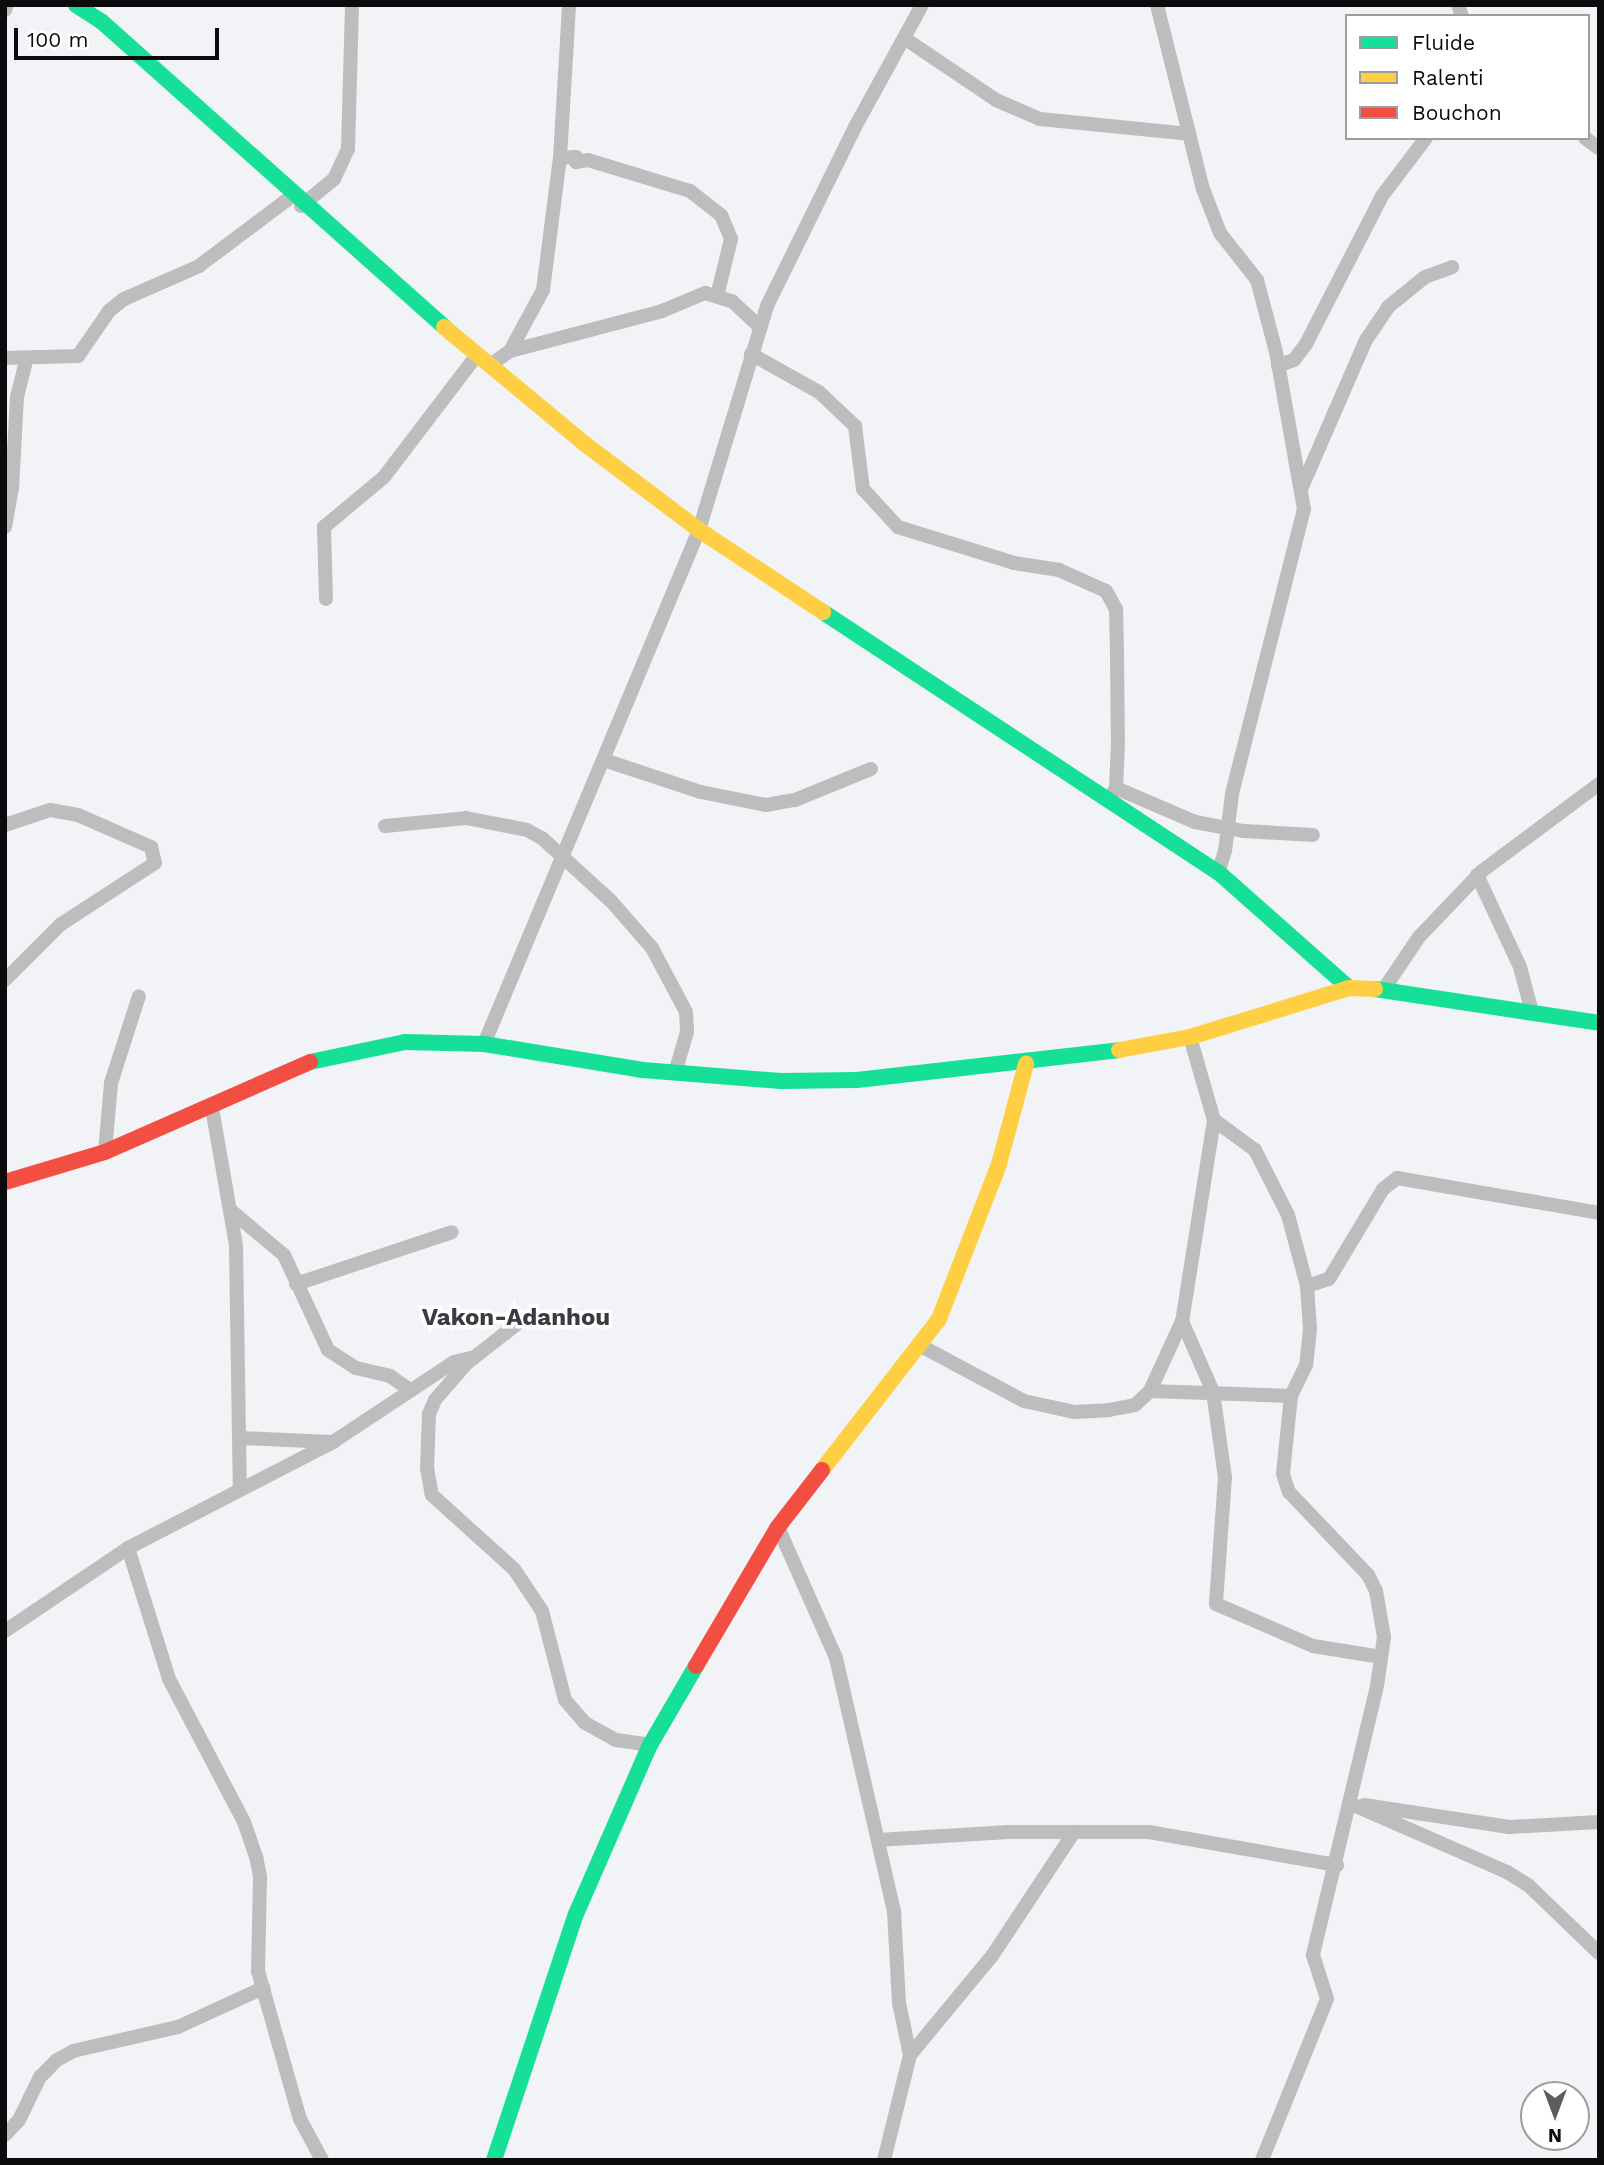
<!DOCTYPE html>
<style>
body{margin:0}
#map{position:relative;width:1604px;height:2165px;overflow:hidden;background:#f2f3f7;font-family:"Work Sans",sans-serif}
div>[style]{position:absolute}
.street>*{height:14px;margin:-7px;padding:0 7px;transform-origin:7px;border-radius:7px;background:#bebdbd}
.fast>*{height:16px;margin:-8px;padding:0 8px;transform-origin:8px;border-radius:8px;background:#16e098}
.slow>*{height:16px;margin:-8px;padding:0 8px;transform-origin:8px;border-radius:8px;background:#ffcf43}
.jam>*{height:16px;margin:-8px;padding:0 8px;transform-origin:8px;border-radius:8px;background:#f24e42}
span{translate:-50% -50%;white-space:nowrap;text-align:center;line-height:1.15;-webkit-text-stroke:7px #fff;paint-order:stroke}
.quarter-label{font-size:24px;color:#3a3b40;font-weight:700}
.frame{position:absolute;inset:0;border:7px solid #0b0b0d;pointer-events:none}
.legend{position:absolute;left:1345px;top:14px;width:245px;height:126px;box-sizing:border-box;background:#fff;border:2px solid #9d9d9e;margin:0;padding:9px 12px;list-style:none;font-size:21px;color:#0b0b0d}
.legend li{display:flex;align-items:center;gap:14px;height:35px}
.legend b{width:35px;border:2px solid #9d9d9e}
.north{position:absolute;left:1520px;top:2081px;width:70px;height:70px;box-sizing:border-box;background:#fff;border:2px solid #9d9d9e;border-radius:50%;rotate:180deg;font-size:19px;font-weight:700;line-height:28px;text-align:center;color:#0b0b0d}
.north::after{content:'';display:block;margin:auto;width:24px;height:32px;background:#5c5c5f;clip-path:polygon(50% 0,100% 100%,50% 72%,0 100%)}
.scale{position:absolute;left:14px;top:28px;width:205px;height:32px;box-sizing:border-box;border:4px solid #0b0b0d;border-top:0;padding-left:9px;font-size:21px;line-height:24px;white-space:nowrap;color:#0b0b0d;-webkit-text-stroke:5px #fff;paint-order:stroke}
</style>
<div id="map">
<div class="street">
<i style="left:1157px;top:5px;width:190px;rotate:76deg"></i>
<i style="left:1203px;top:189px;width:47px;rotate:68.9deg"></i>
<i style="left:1220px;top:233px;width:60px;rotate:51.8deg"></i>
<i style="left:1257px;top:280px;width:74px;rotate:75.2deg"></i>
<i style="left:1276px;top:352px;width:159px;rotate:79.9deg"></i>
<i style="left:1304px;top:509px;width:294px;rotate:104.2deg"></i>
<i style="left:1232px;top:794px;width:57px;rotate:97deg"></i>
<i style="left:1225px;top:851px;width:22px;rotate:108deg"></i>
<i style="left:1458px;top:5px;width:12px;rotate:70deg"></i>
<i style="left:5px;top:10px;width:5px;rotate:-68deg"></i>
<i style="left:904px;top:38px;width:111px;rotate:34deg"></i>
<i style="left:996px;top:100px;width:48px;rotate:23.4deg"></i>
<i style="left:1040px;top:119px;width:150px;rotate:5.7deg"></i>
<i style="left:1585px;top:138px;width:17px;rotate:36deg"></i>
<i style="left:560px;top:158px;width:16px;rotate:-4deg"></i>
<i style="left:576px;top:157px;width:5px;rotate:90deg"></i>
<i style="left:576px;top:162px;width:12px;rotate:-9deg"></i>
<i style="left:588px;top:160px;width:107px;rotate:16.9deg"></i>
<i style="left:690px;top:191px;width:39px;rotate:38deg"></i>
<i style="left:721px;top:215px;width:26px;rotate:67deg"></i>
<i style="left:731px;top:239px;width:59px;rotate:103.8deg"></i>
<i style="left:301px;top:206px;width:43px;rotate:-39.3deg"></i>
<i style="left:334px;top:179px;width:33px;rotate:-65deg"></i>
<i style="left:348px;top:149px;width:144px;rotate:-88.4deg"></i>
<i style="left:510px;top:351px;width:157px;rotate:-14.7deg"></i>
<i style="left:662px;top:311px;width:47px;rotate:-22.7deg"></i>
<i style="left:705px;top:293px;width:28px;rotate:17deg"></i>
<i style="left:732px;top:301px;width:38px;rotate:43deg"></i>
<i style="left:751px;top:354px;width:78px;rotate:29.2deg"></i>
<i style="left:819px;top:392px;width:50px;rotate:43.4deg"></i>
<i style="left:855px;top:426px;width:64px;rotate:82.8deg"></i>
<i style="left:863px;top:489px;width:52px;rotate:47.4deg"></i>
<i style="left:898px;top:527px;width:121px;rotate:17.2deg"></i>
<i style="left:1014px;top:563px;width:46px;rotate:8.8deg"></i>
<i style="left:1059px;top:570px;width:51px;rotate:24.1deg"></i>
<i style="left:1106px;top:591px;width:21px;rotate:61deg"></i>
<i style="left:1116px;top:609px;width:45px;rotate:88.7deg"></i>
<i style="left:1117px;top:654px;width:89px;rotate:89.4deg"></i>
<i style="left:1118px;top:743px;width:45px;rotate:92.5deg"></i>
<i style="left:1116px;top:788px;width:12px;rotate:121deg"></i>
<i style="left:5px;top:358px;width:73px;rotate:-1.6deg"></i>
<i style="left:78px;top:356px;width:55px;rotate:-55.4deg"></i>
<i style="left:109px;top:311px;width:19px;rotate:-39deg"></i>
<i style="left:124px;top:299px;width:82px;rotate:-23.7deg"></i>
<i style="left:199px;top:266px;width:115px;rotate:-36.9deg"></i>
<i style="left:490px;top:365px;width:24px;rotate:-35deg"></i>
<i style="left:510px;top:351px;width:69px;rotate:-61.6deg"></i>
<i style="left:543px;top:290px;width:133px;rotate:-82.7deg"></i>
<i style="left:560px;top:158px;width:153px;rotate:-86.6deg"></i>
<i style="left:1278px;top:366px;width:17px;rotate:-21deg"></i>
<i style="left:1294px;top:360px;width:20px;rotate:-53deg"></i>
<i style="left:1306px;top:344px;width:166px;rotate:-62.8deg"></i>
<i style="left:1382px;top:196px;width:73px;rotate:-52.8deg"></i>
<i style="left:1302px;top:487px;width:160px;rotate:-66.5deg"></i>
<i style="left:1366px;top:340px;width:40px;rotate:-56deg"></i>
<i style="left:1388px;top:307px;width:48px;rotate:-39deg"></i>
<i style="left:1425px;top:277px;width:29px;rotate:-20deg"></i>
<i style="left:5px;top:527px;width:39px;rotate:-80deg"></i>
<i style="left:12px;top:489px;width:92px;rotate:-86.9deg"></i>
<i style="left:17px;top:397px;width:37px;rotate:-76deg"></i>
<i style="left:326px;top:599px;width:72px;rotate:-91.6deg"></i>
<i style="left:324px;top:527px;width:78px;rotate:-39.8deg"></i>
<i style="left:384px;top:477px;width:153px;rotate:-52.7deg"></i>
<i style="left:604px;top:760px;width:102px;rotate:18.3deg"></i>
<i style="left:701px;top:792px;width:66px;rotate:11.3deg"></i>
<i style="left:766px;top:805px;width:29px;rotate:-10deg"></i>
<i style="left:795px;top:800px;width:82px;rotate:-22.2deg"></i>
<i style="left:1116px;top:788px;width:86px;rotate:23.3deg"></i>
<i style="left:1195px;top:822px;width:50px;rotate:10.4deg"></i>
<i style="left:1244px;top:831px;width:69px;rotate:3.3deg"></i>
<i style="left:5px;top:825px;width:47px;rotate:-18.4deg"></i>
<i style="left:50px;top:810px;width:28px;rotate:10deg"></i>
<i style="left:78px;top:815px;width:80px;rotate:23.7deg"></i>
<i style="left:151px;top:847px;width:16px;rotate:76deg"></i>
<i style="left:155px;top:863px;width:113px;rotate:146.9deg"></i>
<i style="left:60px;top:925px;width:78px;rotate:135deg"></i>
<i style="left:385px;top:826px;width:81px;rotate:-5.6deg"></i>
<i style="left:466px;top:818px;width:62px;rotate:11.1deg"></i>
<i style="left:527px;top:830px;width:18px;rotate:29deg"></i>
<i style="left:543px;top:839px;width:92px;rotate:42.4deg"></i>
<i style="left:611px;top:901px;width:62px;rotate:48.9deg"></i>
<i style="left:652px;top:948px;width:72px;rotate:62deg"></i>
<i style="left:686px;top:1012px;width:20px;rotate:87deg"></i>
<i style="left:687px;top:1032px;width:43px;rotate:106.3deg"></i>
<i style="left:1477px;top:875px;width:102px;rotate:64.9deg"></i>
<i style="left:1520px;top:967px;width:47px;rotate:75.1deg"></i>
<i style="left:1384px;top:989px;width:63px;rotate:-56.1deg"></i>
<i style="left:1419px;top:937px;width:91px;rotate:-46.3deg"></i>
<i style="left:1482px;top:871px;width:146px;rotate:-36.6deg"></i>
<i style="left:1190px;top:1037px;width:86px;rotate:73.9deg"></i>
<i style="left:1214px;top:1120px;width:51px;rotate:36.2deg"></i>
<i style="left:1255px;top:1150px;width:73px;rotate:63.1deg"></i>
<i style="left:1288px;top:1215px;width:73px;rotate:75deg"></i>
<i style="left:1307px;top:1286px;width:43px;rotate:86deg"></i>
<i style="left:1310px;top:1329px;width:36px;rotate:96deg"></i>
<i style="left:1306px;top:1365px;width:34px;rotate:116deg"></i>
<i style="left:1291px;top:1396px;width:78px;rotate:95.9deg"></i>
<i style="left:1283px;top:1474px;width:19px;rotate:72deg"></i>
<i style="left:1289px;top:1492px;width:115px;rotate:46.4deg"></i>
<i style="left:1368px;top:1575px;width:18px;rotate:63deg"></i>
<i style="left:1376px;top:1591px;width:47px;rotate:80.1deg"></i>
<i style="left:1384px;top:1637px;width:49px;rotate:98.1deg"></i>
<i style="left:1377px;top:1686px;width:277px;rotate:103.4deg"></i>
<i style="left:1313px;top:1955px;width:46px;rotate:72.3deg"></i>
<i style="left:1327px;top:1999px;width:174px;rotate:112deg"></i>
<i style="left:484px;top:1044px;width:557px;rotate:-67.3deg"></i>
<i style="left:699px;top:530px;width:234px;rotate:-73.1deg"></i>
<i style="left:767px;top:306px;width:199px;rotate:-63.8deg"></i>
<i style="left:855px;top:127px;width:139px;rotate:-61.2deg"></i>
<i style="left:212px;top:1108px;width:140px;rotate:80.1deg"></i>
<i style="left:236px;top:1246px;width:244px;rotate:89.1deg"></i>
<i style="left:1214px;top:1120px;width:204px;rotate:99deg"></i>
<i style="left:1182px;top:1321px;width:77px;rotate:66.4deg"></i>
<i style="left:1213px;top:1392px;width:86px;rotate:82deg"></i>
<i style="left:1225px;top:1477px;width:127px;rotate:94.1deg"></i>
<i style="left:1216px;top:1604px;width:106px;rotate:23.4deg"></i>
<i style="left:1313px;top:1646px;width:69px;rotate:9.2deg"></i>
<i style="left:105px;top:1152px;width:69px;rotate:-85deg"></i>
<i style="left:111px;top:1083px;width:91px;rotate:-72.2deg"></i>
<i style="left:230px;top:1210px;width:70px;rotate:39.8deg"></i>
<i style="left:284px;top:1255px;width:105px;rotate:65.1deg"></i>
<i style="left:328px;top:1350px;width:33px;rotate:33deg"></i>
<i style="left:356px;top:1368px;width:35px;rotate:13deg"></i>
<i style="left:390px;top:1376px;width:24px;rotate:35deg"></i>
<i style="left:296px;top:1284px;width:164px;rotate:-18.4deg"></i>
<i style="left:1307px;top:1286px;width:23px;rotate:-18deg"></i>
<i style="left:1329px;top:1279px;width:105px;rotate:-59deg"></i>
<i style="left:1383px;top:1189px;width:18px;rotate:-38deg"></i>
<i style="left:1397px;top:1178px;width:205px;rotate:9.8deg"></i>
<i style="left:517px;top:1324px;width:63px;rotate:142deg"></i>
<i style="left:467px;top:1363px;width:49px;rotate:130.9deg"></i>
<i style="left:435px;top:1400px;width:15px;rotate:113deg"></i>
<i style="left:429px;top:1414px;width:54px;rotate:92.1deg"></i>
<i style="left:427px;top:1468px;width:27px;rotate:80deg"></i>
<i style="left:432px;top:1495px;width:110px;rotate:42.1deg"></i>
<i style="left:514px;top:1569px;width:50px;rotate:56.3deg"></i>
<i style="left:542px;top:1611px;width:92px;rotate:75.5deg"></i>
<i style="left:565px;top:1700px;width:30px;rotate:49deg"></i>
<i style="left:585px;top:1723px;width:35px;rotate:29deg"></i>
<i style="left:616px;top:1740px;width:34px;rotate:8deg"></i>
<i style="left:921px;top:1346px;width:117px;rotate:28.1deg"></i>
<i style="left:1024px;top:1401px;width:51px;rotate:12.4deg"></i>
<i style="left:1074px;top:1412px;width:35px;rotate:-3deg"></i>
<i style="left:1109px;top:1410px;width:26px;rotate:-11deg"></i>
<i style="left:1135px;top:1405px;width:21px;rotate:-43deg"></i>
<i style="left:1150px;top:1391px;width:77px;rotate:-65.4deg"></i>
<i style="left:1150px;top:1391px;width:141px;rotate:2deg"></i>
<i style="left:240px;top:1438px;width:90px;rotate:2.5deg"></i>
<i style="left:778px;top:1527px;width:143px;rotate:66.1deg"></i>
<i style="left:836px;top:1658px;width:260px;rotate:77.1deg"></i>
<i style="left:894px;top:1911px;width:92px;rotate:86.9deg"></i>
<i style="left:899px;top:2003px;width:53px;rotate:78.1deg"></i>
<i style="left:910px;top:2055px;width:108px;rotate:103.9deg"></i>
<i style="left:128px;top:1548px;width:137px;rotate:72.6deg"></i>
<i style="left:169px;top:1679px;width:161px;rotate:62.3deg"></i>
<i style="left:244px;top:1822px;width:36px;rotate:71deg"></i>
<i style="left:256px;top:1856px;width:21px;rotate:79deg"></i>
<i style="left:260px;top:1877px;width:94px;rotate:91.2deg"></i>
<i style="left:258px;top:1971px;width:154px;rotate:74.2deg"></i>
<i style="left:300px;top:2119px;width:47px;rotate:61.8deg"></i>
<i style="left:5px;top:1631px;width:148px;rotate:-34deg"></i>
<i style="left:128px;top:1548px;width:231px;rotate:-27.3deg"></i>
<i style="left:333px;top:1442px;width:145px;rotate:-33.5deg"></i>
<i style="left:454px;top:1362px;width:21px;rotate:-14deg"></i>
<i style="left:1349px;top:1803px;width:172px;rotate:23.6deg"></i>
<i style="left:1507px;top:1872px;width:25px;rotate:32deg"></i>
<i style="left:1528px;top:1885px;width:98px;rotate:43.8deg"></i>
<i style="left:1364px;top:1805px;width:147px;rotate:8.6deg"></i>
<i style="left:1509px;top:1827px;width:90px;rotate:-3.2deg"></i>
<i style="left:878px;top:1840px;width:131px;rotate:-3.5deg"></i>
<i style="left:1009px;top:1832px;width:140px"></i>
<i style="left:1149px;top:1832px;width:191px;rotate:10deg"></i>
<i style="left:910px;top:2055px;width:129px;rotate:-50.4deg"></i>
<i style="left:992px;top:1956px;width:149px;rotate:-56.5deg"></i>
<i style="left:5px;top:2135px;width:21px;rotate:-47deg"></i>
<i style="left:19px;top:2120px;width:48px;rotate:-64deg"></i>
<i style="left:40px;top:2077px;width:24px;rotate:-45deg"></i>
<i style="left:57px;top:2060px;width:18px;rotate:-29deg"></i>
<i style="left:73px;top:2051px;width:108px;rotate:-12.9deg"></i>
<i style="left:178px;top:2027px;width:94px;rotate:-24.6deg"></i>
</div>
<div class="fast">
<i style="left:76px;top:5px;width:30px;rotate:33deg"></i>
<i style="left:101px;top:21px;width:460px;rotate:41.7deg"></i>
<i style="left:823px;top:612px;width:473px;rotate:33.4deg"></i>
<i style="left:1218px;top:872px;width:175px;rotate:41.5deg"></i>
<i style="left:1375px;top:989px;width:227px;rotate:8.6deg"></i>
<i style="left:310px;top:1062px;width:97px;rotate:-11.9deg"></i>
<i style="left:405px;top:1042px;width:79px;rotate:1.5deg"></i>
<i style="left:484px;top:1044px;width:161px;rotate:9.3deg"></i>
<i style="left:643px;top:1070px;width:138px;rotate:4.6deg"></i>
<i style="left:781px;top:1081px;width:76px;rotate:-0.8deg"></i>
<i style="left:857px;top:1080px;width:264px;rotate:-6.5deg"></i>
<i style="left:494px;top:2160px;width:259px;rotate:-71.6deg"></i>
<i style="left:576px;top:1914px;width:184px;rotate:-66.4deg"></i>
<i style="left:650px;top:1745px;width:91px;rotate:-59.8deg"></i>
</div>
<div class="slow">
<i style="left:444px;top:327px;width:183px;rotate:39.7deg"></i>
<i style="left:585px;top:444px;width:143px;rotate:37deg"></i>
<i style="left:699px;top:530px;width:149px;rotate:33.5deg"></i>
<i style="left:1119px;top:1050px;width:72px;rotate:-10.4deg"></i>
<i style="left:1190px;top:1037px;width:166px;rotate:-17.1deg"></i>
<i style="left:1349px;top:988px;width:26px;rotate:2deg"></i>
<i style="left:822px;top:1470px;width:191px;rotate:-52.2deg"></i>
<i style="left:939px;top:1319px;width:166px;rotate:-68.8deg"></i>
<i style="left:999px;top:1164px;width:104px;rotate:-74.9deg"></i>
</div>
<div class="jam">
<i style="left:5px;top:1182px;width:104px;rotate:-16.7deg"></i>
<i style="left:105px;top:1152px;width:224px;rotate:-23.7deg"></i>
<i style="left:696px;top:1666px;width:161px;rotate:-59.5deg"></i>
<i style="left:778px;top:1527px;width:72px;rotate:-52.3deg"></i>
</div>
<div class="quarter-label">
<span style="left:516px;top:1318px">Vakon-Adanhou</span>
</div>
<div class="frame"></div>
<ul class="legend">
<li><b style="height:9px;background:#16e098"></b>Fluide</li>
<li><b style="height:9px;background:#ffcf43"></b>Ralenti</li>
<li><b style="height:9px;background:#f24e42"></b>Bouchon</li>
</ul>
<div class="north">N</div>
<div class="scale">100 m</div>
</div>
